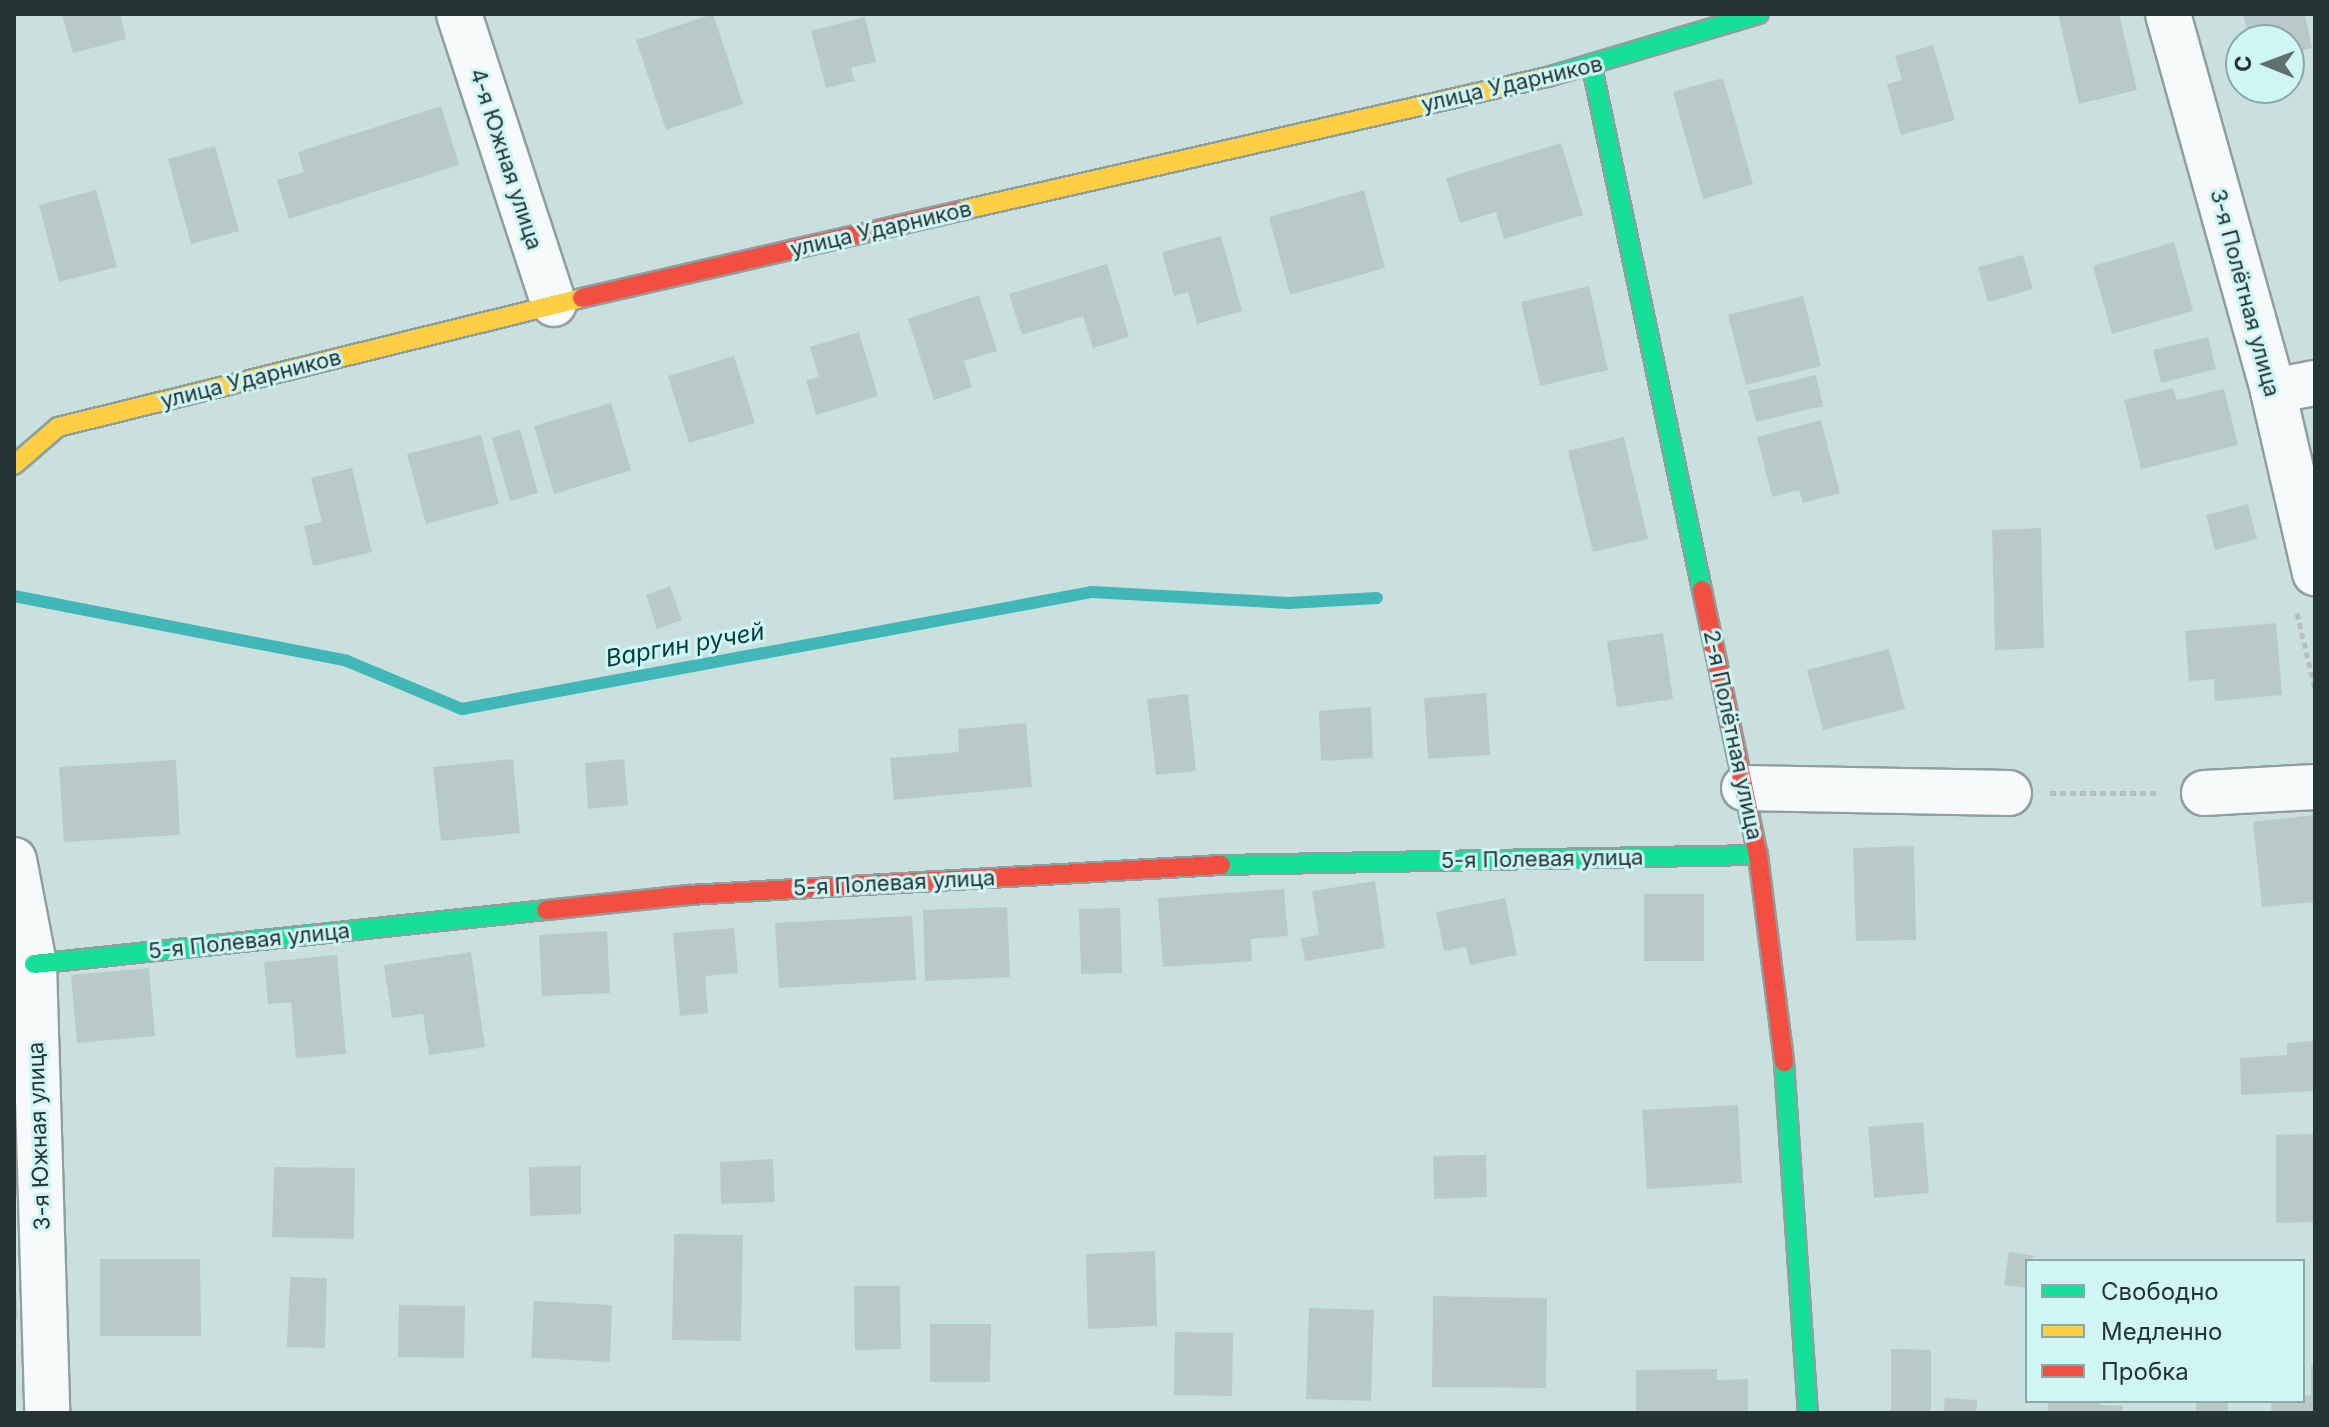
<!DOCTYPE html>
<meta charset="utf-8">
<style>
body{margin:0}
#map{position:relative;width:2329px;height:1427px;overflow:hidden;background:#cae0df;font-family:Inter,sans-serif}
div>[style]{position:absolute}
.stream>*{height:12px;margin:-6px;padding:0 6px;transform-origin:6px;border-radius:6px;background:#42b7b7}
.building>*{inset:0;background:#b8c9c8}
.path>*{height:5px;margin-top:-2.5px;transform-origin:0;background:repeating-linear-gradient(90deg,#b7bfbf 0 6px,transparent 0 10px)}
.roads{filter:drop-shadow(2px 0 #8e9f9e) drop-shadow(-2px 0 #8e9f9e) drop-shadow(0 2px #8e9f9e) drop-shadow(0 -2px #8e9f9e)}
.street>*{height:44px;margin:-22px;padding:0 22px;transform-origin:22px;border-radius:22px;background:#f7fafa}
.fast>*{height:18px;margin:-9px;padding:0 9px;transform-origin:9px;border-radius:9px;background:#16e098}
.slow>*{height:18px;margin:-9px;padding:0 9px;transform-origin:9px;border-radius:9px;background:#ffcf43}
.jam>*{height:18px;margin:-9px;padding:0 9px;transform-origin:9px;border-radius:9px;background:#f24e42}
span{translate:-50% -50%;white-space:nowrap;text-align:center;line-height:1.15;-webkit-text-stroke:6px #cff5f5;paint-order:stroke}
.street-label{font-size:22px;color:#253434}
.water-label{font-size:24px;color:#003e3e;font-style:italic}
.frame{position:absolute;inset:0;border:16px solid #253434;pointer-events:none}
.legend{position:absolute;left:2025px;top:1259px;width:280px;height:144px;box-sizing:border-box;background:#cff5f5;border:2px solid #8ba8a8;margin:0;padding:10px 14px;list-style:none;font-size:24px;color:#253434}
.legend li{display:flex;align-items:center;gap:16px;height:40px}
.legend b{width:40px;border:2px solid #8ba8a8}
.north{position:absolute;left:2225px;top:24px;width:80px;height:80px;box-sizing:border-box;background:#cff5f5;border:2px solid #8ba8a8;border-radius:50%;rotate:271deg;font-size:22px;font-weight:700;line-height:32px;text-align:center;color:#253434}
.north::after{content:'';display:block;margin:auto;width:28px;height:36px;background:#5f7070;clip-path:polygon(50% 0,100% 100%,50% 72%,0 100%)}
</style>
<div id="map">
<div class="stream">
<i style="left:14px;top:596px;width:339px;rotate:11deg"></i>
<i style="left:347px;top:661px;width:125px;rotate:22.7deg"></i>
<i style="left:462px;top:709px;width:641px;rotate:-10.52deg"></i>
<i style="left:1092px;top:592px;width:197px;rotate:3.2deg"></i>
<i style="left:1289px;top:603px;width:88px;rotate:-3.3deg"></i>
</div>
<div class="building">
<i style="clip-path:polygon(62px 14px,120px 14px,126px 39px,73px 53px)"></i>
<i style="clip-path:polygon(713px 14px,743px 104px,666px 130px,636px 40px)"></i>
<i style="clip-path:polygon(2058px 14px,2119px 14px,2137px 90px,2079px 104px)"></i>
<i style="clip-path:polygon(2243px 14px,2305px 14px,2312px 48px,2289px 53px,2289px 40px,2249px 40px)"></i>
<i style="clip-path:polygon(865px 17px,876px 62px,851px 68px,855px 81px,826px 88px,811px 31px)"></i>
<i style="clip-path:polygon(1933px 45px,1955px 120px,1901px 135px,1887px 84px,1902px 80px,1895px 56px)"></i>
<i style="clip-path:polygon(1723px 78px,1753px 184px,1703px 199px,1673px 92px)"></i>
<i style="clip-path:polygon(441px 106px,459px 165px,289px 219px,277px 180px,304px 172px,298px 152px)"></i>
<i style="clip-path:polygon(1561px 143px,1583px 215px,1504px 239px,1496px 212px,1460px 223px,1446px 178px)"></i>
<i style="clip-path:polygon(215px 146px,239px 231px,191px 244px,168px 159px)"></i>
<i style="clip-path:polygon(96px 190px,117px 267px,59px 282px,39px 205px)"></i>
<i style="clip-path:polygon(1364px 190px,1385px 268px,1290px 295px,1269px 217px)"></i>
<i style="clip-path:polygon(1221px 236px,1242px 311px,1197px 324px,1188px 292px,1174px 296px,1162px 252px)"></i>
<i style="clip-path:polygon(2174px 242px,2193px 311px,2112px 334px,2093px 266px)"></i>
<i style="clip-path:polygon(2023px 255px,2033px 289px,1988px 302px,1978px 267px)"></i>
<i style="clip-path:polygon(1107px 264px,1129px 337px,1093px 348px,1083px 316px,1022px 335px,1009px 294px)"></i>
<i style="clip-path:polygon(1589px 286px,1608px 370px,1540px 386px,1521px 302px)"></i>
<i style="clip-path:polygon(979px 295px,997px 351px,964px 361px,972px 387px,934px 400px,908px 319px)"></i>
<i style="clip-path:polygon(1803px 296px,1821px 366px,1746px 385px,1728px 315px)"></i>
<i style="clip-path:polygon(859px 332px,878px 396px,816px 415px,806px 380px,819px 377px,810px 347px)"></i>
<i style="clip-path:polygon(2208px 337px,2216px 369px,2161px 383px,2153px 350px)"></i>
<i style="clip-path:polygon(734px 356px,755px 423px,689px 443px,668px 376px)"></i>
<i style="clip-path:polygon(1816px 375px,1823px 406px,1756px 422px,1748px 391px)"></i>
<i style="clip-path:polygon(2173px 388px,2177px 400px,2224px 389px,2238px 445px,2141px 469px,2124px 400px)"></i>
<i style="clip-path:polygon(611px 403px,631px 470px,554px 494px,534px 426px)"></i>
<i style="clip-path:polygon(1821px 420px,1840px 493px,1803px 503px,1799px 490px,1772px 497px,1757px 437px)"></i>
<i style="clip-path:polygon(520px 429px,538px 493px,510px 501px,492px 438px)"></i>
<i style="clip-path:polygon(481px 435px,499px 504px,426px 524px,407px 454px)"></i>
<i style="clip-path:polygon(1624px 437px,1648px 539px,1593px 552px,1568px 451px)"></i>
<i style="clip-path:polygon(352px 468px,372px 552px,313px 566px,304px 526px,322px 522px,311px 478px)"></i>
<i style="clip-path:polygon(2248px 504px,2257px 539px,2215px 550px,2206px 515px)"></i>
<i style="clip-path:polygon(2041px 528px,2044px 648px,1995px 650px,1992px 530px)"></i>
<i style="clip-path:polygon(670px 586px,682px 620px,657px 629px,646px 595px)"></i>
<i style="clip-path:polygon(2276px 623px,2282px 695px,2215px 701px,2214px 679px,2189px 681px,2185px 631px)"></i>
<i style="clip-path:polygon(1663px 633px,1673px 699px,1617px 707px,1607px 641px)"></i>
<i style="clip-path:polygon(1889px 649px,1905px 709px,1823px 730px,1807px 670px)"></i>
<i style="clip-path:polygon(1486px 693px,1490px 755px,1428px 759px,1424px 698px)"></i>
<i style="clip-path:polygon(1188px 694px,1196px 771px,1156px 775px,1147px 699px)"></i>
<i style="clip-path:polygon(1371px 707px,1373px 758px,1321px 761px,1319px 711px)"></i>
<i style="clip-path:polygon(1026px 723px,1032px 787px,894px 800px,890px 758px,959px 752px,958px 729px)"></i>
<i style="clip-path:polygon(513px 759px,520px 833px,441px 841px,433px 767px)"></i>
<i style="clip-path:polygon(624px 759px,628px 805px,588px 809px,585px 763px)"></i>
<i style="clip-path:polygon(176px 760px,180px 835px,64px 842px,59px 767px)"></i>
<i style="clip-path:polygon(2315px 815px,2315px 902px,2262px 907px,2253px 822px)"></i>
<i style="clip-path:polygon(1914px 846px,1916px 940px,1856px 941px,1853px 848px)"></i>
<i style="clip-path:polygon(1375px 881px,1385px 948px,1305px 961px,1301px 938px,1319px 935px,1312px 891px)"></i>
<i style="clip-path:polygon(1284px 889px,1288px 936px,1251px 939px,1252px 961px,1163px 967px,1158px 898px)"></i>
<i style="clip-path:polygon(1644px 894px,1704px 894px,1704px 961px,1644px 961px)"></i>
<i style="clip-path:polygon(1505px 898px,1517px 955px,1470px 965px,1466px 947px,1444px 951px,1436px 912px)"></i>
<i style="clip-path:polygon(1007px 907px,1010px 977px,925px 981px,923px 910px)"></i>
<i style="clip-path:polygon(1120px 908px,1122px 973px,1081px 974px,1079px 909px)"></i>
<i style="clip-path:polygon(912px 916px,916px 980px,779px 988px,775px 923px)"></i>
<i style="clip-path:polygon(734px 928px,738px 973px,705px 976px,708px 1013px,680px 1016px,673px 933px)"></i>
<i style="clip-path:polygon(607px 931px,610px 993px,542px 996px,539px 935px)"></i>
<i style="clip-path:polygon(471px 952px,485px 1047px,429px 1055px,423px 1014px,392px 1018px,384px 965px)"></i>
<i style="clip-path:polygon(337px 955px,346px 1054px,296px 1058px,291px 1002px,268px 1004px,264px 962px)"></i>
<i style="clip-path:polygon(149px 968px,155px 1036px,77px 1043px,71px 975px)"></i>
<i style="clip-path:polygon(2315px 1041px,2315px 1091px,2241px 1095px,2240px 1058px,2287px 1055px,2287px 1043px)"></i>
<i style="clip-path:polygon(1738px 1105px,1742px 1183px,1647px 1189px,1642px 1110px)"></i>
<i style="clip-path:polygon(1923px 1122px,1929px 1193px,1874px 1198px,1868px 1127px)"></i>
<i style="clip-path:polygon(2315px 1134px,2315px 1222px,2276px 1223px,2276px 1135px)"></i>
<i style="clip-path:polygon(1486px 1155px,1487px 1197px,1434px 1199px,1433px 1156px)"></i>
<i style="clip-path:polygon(773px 1159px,775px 1202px,721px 1204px,720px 1162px)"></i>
<i style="clip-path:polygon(581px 1166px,581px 1214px,530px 1216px,529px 1167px)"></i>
<i style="clip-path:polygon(274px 1167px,355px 1168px,354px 1239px,272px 1237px)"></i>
<i style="clip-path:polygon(674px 1234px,743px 1235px,741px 1341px,672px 1340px)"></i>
<i style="clip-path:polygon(1155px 1251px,1157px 1326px,1088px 1329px,1086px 1254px)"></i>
<i style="clip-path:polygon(2009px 1252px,2036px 1256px,2027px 1261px,2027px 1288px,2004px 1285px)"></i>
<i style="clip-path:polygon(100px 1259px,200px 1259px,201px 1336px,100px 1336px)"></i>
<i style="clip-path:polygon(290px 1277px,327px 1278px,325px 1348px,287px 1347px)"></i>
<i style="clip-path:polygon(854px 1286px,900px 1286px,901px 1349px,855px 1350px)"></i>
<i style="clip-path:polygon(14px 1287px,16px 1287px,18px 1319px,14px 1319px)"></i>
<i style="clip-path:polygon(1433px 1296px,1547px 1298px,1546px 1388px,1432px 1387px)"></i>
<i style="clip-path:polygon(534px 1301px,612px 1305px,610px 1362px,531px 1358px)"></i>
<i style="clip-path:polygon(399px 1305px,465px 1306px,464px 1358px,398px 1357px)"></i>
<i style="clip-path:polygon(1309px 1308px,1374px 1310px,1371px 1401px,1306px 1399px)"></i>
<i style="clip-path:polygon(930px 1324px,991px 1324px,990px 1382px,930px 1382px)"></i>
<i style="clip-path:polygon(1175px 1332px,1233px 1333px,1232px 1396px,1174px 1395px)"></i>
<i style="clip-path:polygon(1891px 1349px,1931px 1350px,1931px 1413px,1891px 1413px)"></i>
<i style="clip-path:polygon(2311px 1365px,2315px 1365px,2315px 1413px,2271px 1413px,2271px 1401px,2303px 1401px,2303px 1396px,2311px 1395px)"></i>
<i style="clip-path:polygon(1717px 1369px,1717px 1380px,1748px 1379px,1748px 1413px,1636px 1413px,1636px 1370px)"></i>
<i style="clip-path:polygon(1945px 1398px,1977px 1400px,1976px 1413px,1943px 1413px)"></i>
<i style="clip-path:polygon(2048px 1401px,2100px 1401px,2100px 1405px,2123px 1406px,2123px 1413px,2048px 1413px)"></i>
<i style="clip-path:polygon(2196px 1401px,2228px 1401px,2228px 1413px,2196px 1413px)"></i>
</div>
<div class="path">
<i style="left:2297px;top:613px;width:78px;rotate:76.7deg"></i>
<i style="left:2050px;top:793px;width:110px"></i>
</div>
<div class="roads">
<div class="street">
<i style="left:459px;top:14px;width:305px;rotate:71.9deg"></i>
<i style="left:2168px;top:14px;width:391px;rotate:74.4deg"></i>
<i style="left:2273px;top:391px;width:187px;rotate:77deg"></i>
<i style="left:2273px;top:391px;width:43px;rotate:-10.8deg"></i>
<i style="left:1744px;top:788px;width:265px;rotate:1.1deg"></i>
<i style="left:2204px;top:793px;width:111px;rotate:-3.1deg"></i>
<i style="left:14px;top:860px;width:106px;rotate:79.1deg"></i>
<i style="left:34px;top:964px;width:449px;rotate:88.3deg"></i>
</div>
<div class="fast">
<i style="left:1592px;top:67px;width:534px;rotate:78.12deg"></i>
<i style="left:1547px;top:77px;width:221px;rotate:-16.6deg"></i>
<i style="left:1221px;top:865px;width:537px;rotate:-1.07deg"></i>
<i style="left:34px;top:964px;width:515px;rotate:-6.02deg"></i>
<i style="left:1784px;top:1062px;width:352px;rotate:86.1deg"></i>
</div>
<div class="slow">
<i style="left:959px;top:211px;width:603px;rotate:-12.84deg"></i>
<i style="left:14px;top:465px;width:58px;rotate:-40.8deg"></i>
<i style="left:58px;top:427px;width:540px;rotate:-13.83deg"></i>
</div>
<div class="jam">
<i style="left:582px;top:298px;width:387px;rotate:-13deg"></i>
<i style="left:1702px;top:590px;width:271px;rotate:78.1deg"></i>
<i style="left:1758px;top:855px;width:209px;rotate:82.8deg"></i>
<i style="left:546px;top:910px;width:144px;rotate:-6deg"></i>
<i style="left:689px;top:895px;width:533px;rotate:-3.23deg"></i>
</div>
</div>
<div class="street-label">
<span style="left:1512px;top:84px;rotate:-13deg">улица Ударников</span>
<span style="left:506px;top:159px;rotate:72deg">4-я Южная улица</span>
<span style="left:881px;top:229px;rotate:-13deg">улица Ударников</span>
<span style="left:2245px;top:293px;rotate:75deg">3-я Полётная улица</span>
<span style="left:251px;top:379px;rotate:-14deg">улица Ударников</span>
<span style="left:1733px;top:735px;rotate:78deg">2-я Полётная улица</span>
<span style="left:1542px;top:859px;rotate:-1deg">5-я Полевая улица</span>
<span style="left:894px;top:883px;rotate:-3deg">5-я Полевая улица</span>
<span style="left:249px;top:941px;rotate:-6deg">5-я Полевая улица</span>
<span style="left:39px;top:1136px;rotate:-92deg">3-я Южная улица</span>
</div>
<div class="water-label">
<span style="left:685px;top:645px;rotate:-10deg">Варгин ручей</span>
</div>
<div class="frame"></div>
<ul class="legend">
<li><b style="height:10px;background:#16e098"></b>Свободно</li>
<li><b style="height:10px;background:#ffcf43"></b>Медленно</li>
<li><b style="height:10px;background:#f24e42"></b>Пробка</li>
</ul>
<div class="north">С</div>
</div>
